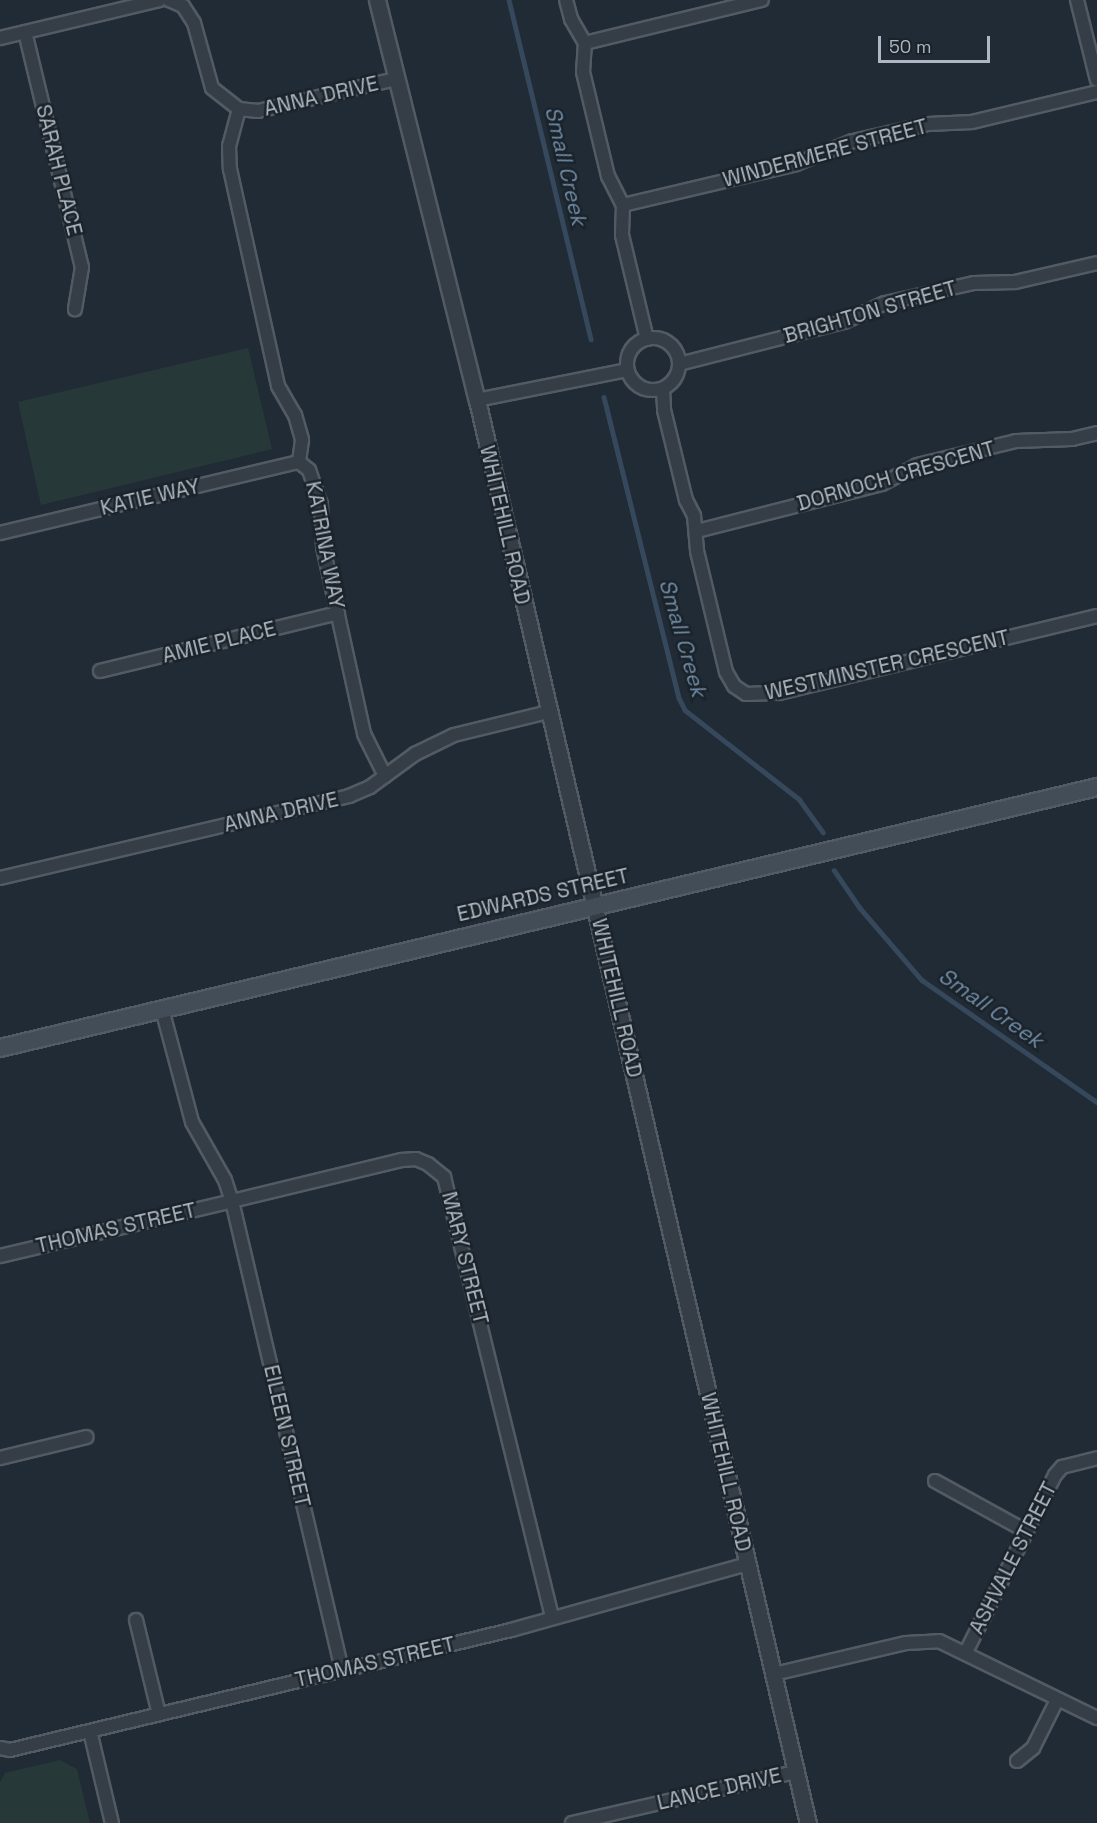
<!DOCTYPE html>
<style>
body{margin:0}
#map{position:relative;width:1097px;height:1823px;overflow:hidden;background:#212b35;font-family:"Space Grotesk",sans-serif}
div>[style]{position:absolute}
.green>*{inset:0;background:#263938}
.stream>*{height:4.5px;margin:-2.25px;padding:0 2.25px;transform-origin:2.25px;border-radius:2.25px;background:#36485b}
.roads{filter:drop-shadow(2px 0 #525b63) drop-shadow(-2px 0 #525b63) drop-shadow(0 2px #525b63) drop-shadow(0 -2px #525b63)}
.minor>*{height:12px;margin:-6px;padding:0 6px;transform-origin:6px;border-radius:6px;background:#353d46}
.minor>.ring{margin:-6px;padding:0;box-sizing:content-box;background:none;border:12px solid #353d46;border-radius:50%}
.tertiary>*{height:15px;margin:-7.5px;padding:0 7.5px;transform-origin:7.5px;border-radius:7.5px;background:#353d46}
.secondary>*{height:16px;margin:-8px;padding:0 8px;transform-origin:8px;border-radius:8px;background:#434d58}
span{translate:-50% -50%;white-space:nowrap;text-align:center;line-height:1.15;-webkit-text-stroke:5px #1a222a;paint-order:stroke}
.street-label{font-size:21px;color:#afb8c2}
.water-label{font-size:22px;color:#718ba4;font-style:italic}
.scale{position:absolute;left:878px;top:36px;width:112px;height:27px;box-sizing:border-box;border:3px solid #afb8c2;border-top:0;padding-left:8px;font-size:18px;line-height:21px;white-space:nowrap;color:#afb8c2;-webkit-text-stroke:4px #1a222a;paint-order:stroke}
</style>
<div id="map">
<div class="green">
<i style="clip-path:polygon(248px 348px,272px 449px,41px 505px,18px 402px)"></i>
<i style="clip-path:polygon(60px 1760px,77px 1769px,90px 1823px,0 1823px,0 1782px,5px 1773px)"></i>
</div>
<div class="stream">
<i style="left:509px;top:0;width:349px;rotate:76.4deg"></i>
<i style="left:604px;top:397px;width:310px;rotate:76deg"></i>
<i style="left:679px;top:698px;width:13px;rotate:63deg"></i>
<i style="left:685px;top:710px;width:145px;rotate:38deg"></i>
<i style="left:799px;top:799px;width:41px;rotate:54deg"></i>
<i style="left:834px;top:870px;width:46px;rotate:55.6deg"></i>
<i style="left:860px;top:908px;width:95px;rotate:49.3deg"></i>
<i style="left:922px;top:980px;width:213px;rotate:34.9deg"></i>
</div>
<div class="roads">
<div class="minor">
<i style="left:169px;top:0;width:15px;rotate:23deg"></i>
<i style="left:183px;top:6px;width:20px;rotate:57deg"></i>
<i style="left:194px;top:23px;width:67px;rotate:74.5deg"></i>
<i style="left:212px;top:88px;width:34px;rotate:38deg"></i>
<i style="left:239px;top:109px;width:19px;rotate:6deg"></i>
<i style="left:258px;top:111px;width:142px;rotate:-13.1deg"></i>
<i style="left:566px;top:0;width:20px;rotate:75deg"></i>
<i style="left:571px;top:19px;width:28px;rotate:60deg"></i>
<i style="left:585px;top:43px;width:29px;rotate:94deg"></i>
<i style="left:583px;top:72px;width:107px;rotate:76.5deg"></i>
<i style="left:608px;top:176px;width:33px;rotate:63deg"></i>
<i style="left:623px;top:205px;width:30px;rotate:92deg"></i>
<i style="left:622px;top:235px;width:107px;rotate:76.5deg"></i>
<i style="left:1077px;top:0;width:82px;rotate:76deg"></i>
<i style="left:25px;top:32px;width:242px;rotate:76.4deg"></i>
<i style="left:82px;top:267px;width:43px;rotate:99.5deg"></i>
<i style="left:0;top:38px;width:164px;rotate:-13.4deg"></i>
<i style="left:585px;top:43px;width:182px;rotate:-13.7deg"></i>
<i style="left:239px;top:109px;width:38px;rotate:105deg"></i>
<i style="left:229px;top:146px;width:23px;rotate:88deg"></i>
<i style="left:230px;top:169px;width:222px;rotate:77.5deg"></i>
<i style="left:278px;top:386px;width:34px;rotate:60deg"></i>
<i style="left:295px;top:415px;width:26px;rotate:74deg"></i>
<i style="left:302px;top:440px;width:22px;rotate:98deg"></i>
<i style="left:299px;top:462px;width:13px;rotate:39deg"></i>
<i style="left:309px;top:470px;width:36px;rotate:71deg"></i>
<i style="left:321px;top:504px;width:43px;rotate:87.3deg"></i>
<i style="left:323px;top:547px;width:191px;rotate:77.6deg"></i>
<i style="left:364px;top:734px;width:47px;rotate:63.4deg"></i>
<i style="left:623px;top:205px;width:178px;rotate:-13.3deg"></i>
<i style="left:796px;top:164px;width:61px;rotate:-22deg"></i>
<i style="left:853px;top:141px;width:77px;rotate:-12.8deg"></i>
<i style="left:928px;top:124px;width:44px;rotate:-2.6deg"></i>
<i style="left:972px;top:122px;width:129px;rotate:-13.5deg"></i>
<i class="ring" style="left:627px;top:338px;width:40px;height:40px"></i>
<i style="left:679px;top:364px;width:170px;rotate:-14.3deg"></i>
<i style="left:844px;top:322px;width:45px;rotate:-24.9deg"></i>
<i style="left:885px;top:303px;width:91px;rotate:-12.7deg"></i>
<i style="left:974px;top:283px;width:41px;rotate:-1.4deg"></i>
<i style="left:1015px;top:282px;width:84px;rotate:-13deg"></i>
<i style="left:663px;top:389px;width:21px;rotate:87deg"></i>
<i style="left:664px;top:410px;width:93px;rotate:76.3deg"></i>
<i style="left:686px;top:500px;width:18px;rotate:63deg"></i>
<i style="left:694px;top:516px;width:35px;rotate:85deg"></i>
<i style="left:697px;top:551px;width:124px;rotate:76.5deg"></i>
<i style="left:726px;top:672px;width:16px;rotate:60deg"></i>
<i style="left:734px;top:686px;width:14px;rotate:34deg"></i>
<i style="left:746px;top:694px;width:33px;rotate:-2deg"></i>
<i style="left:779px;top:693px;width:327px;rotate:-13.6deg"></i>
<i style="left:477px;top:400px;width:153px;rotate:-11.3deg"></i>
<i style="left:697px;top:531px;width:191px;rotate:-14.3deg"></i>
<i style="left:882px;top:484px;width:40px;rotate:-28deg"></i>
<i style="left:917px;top:465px;width:102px;rotate:-13.6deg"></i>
<i style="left:1016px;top:441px;width:56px;rotate:-2deg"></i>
<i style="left:1072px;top:439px;width:26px;rotate:-13deg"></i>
<i style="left:0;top:533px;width:307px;rotate:-13.4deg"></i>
<i style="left:100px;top:671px;width:245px;rotate:-13.7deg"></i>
<i style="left:0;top:878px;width:359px;rotate:-13.2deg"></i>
<i style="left:349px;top:796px;width:23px;rotate:-23deg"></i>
<i style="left:370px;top:787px;width:56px;rotate:-36.3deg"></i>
<i style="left:415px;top:754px;width:43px;rotate:-26deg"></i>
<i style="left:454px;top:735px;width:97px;rotate:-13.7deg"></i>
<i style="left:162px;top:1009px;width:117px;rotate:75.1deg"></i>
<i style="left:192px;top:1122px;width:67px;rotate:60.4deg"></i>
<i style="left:225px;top:1180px;width:22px;rotate:72deg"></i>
<i style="left:232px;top:1201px;width:175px;rotate:-13.6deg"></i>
<i style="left:402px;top:1160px;width:14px;rotate:-4deg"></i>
<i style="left:416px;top:1159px;width:13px;rotate:23deg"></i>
<i style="left:428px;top:1164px;width:21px;rotate:39deg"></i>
<i style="left:444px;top:1177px;width:452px;rotate:76.2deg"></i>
<i style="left:0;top:1256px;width:238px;rotate:-13.3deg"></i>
<i style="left:232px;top:1201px;width:482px;rotate:76.8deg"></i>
<i style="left:0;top:1458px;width:89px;rotate:-13.6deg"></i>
<i style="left:935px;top:1481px;width:102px;rotate:28.8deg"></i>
<i style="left:136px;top:1620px;width:97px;rotate:76.3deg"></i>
<i style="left:966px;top:1652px;width:198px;rotate:-63.3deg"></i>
<i style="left:1055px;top:1475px;width:11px;rotate:-49deg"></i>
<i style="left:1062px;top:1467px;width:36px;rotate:-14deg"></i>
<i style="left:774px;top:1674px;width:136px;rotate:-13.2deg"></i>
<i style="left:906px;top:1643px;width:33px;rotate:-3deg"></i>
<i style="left:939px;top:1641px;width:176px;rotate:26deg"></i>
<i style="left:90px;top:1731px;width:95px;rotate:76.6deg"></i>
<i style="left:0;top:1748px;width:10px;rotate:11deg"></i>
<i style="left:10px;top:1750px;width:515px;rotate:-13.47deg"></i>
<i style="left:511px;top:1630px;width:245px;rotate:-15.6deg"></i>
<i style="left:1017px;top:1761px;width:21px;rotate:-39deg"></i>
<i style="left:1033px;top:1748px;width:54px;rotate:-63.4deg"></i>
<i style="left:572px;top:1823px;width:229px;rotate:-12.9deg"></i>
</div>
<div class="tertiary">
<i style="left:377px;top:0;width:412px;rotate:76deg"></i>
<i style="left:477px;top:400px;width:1461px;rotate:76.91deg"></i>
</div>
<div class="secondary">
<i style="left:0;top:1048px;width:1128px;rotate:-13.38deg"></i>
</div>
</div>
<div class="street-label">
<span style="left:321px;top:96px;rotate:-13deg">ANNA DRIVE</span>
<span style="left:825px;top:153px;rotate:-15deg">WINDERMERE STREET</span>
<span style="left:59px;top:170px;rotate:76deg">SARAH PLACE</span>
<span style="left:870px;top:312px;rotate:-16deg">BRIGHTON STREET</span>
<span style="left:896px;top:476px;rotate:-16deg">DORNOCH CRESCENT</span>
<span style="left:150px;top:497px;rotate:-13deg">KATIE WAY</span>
<span style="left:505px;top:525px;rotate:77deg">WHITEHILL ROAD</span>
<span style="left:325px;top:545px;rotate:79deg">KATRINA WAY</span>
<span style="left:219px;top:642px;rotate:-14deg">AMIE PLACE</span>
<span style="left:887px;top:665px;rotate:-13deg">WESTMINSTER CRESCENT</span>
<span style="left:281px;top:812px;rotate:-13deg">ANNA DRIVE</span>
<span style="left:543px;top:895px;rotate:-13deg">EDWARDS STREET</span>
<span style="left:617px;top:998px;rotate:77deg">WHITEHILL ROAD</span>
<span style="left:116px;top:1228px;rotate:-13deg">THOMAS STREET</span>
<span style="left:465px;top:1258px;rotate:76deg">MARY STREET</span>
<span style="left:287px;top:1436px;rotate:77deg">EILEEN STREET</span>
<span style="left:726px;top:1472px;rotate:77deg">WHITEHILL ROAD</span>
<span style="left:1013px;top:1558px;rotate:-63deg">ASHVALE STREET</span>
<span style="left:375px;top:1662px;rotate:-13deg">THOMAS STREET</span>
<span style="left:719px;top:1789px;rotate:-13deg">LANCE DRIVE</span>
</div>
<div class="water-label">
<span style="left:566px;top:166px;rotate:77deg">Small Creek</span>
<span style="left:683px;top:638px;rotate:74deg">Small Creek</span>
<span style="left:991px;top:1008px;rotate:35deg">Small Creek</span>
</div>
<div class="scale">50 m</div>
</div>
